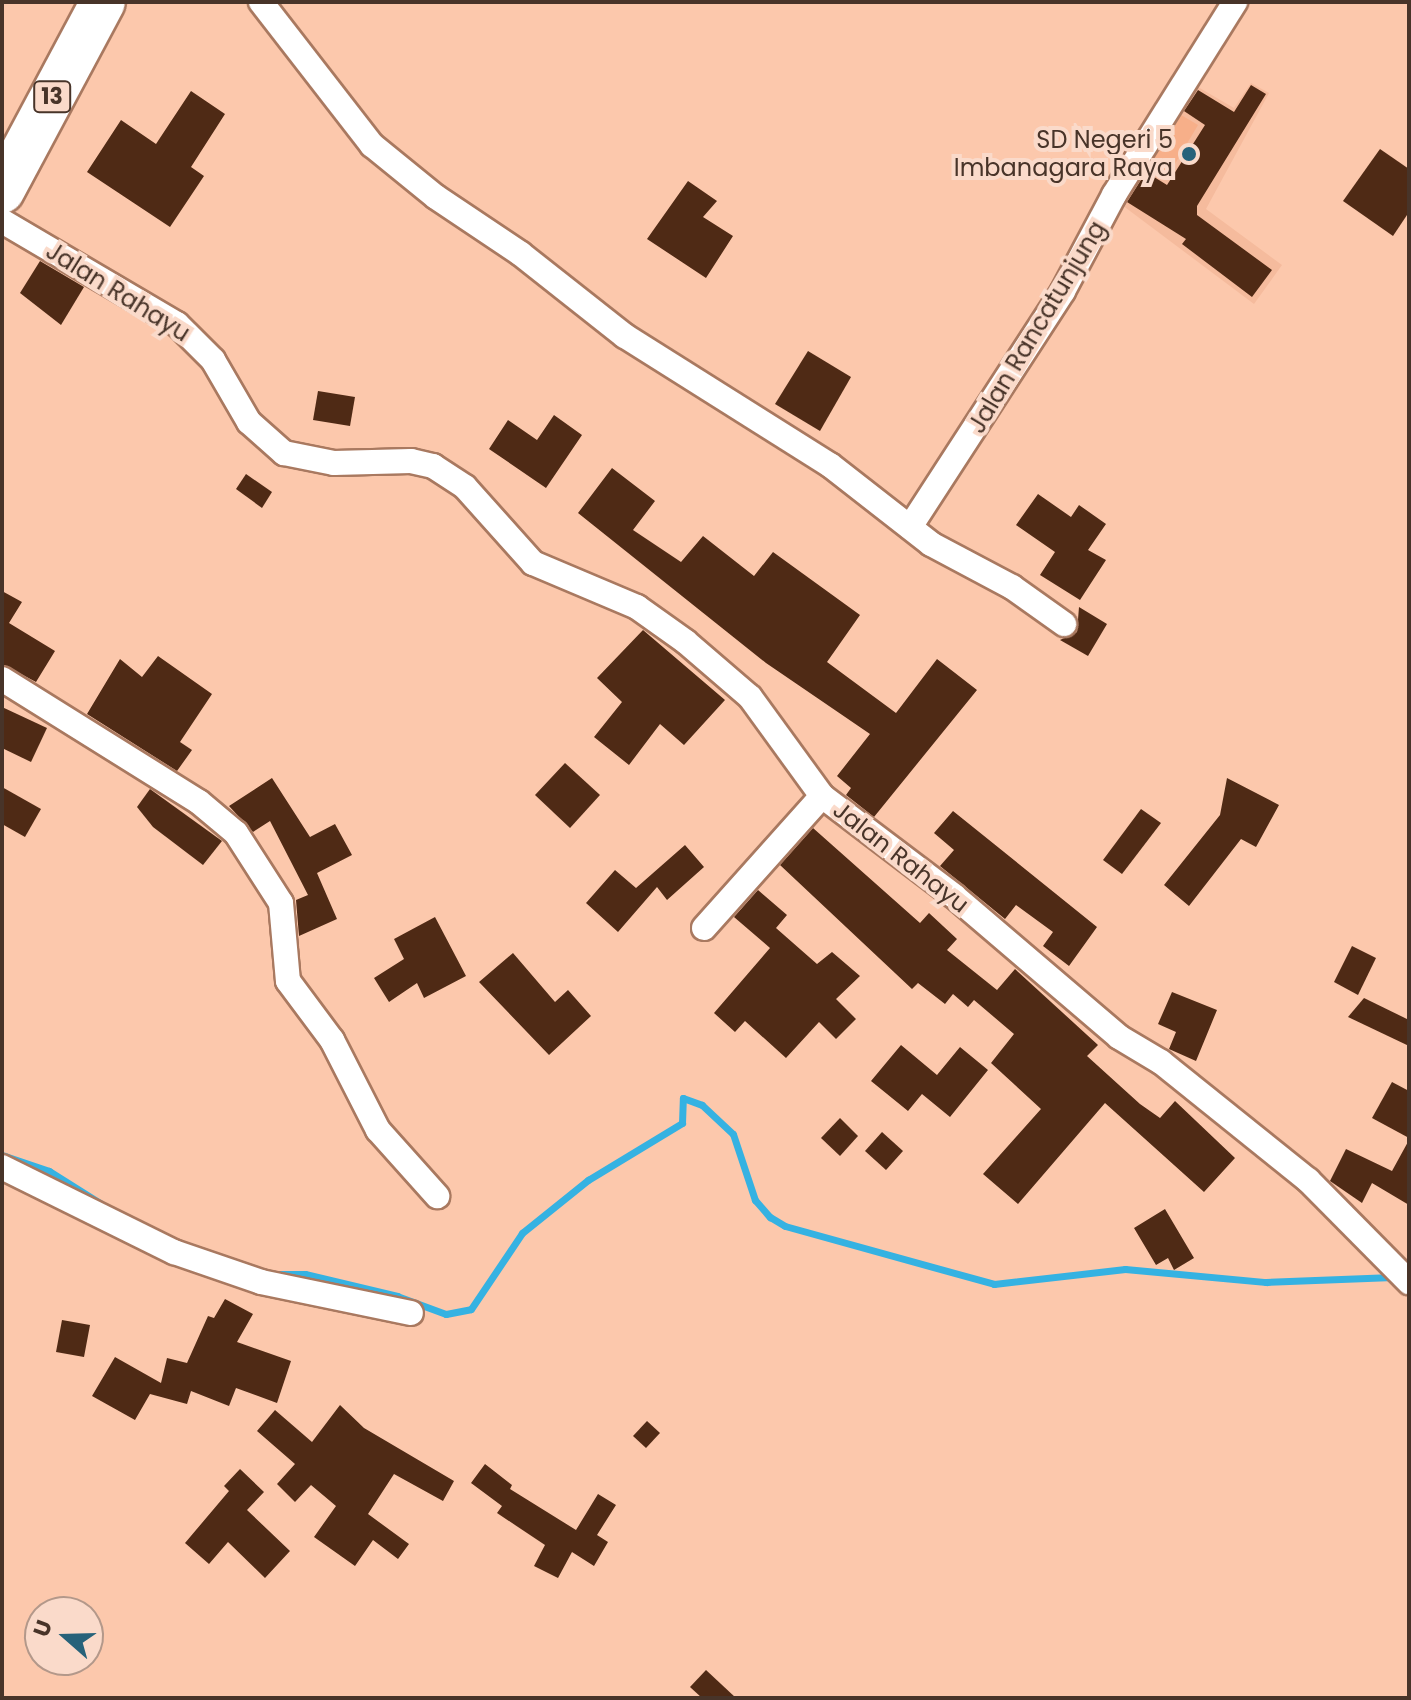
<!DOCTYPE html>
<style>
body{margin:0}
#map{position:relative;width:1411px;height:1700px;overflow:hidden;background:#fcc8ac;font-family:Poppins,sans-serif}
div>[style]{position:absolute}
.built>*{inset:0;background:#f5bb9d}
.green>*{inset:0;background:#f7af89}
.stream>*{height:7px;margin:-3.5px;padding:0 3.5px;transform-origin:3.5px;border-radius:3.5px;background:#35b2e2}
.building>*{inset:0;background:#4f2a15}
.roads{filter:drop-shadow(2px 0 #a97960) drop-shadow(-2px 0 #a97960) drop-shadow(0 2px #a97960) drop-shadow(0 -2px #a97960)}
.street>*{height:24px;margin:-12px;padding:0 12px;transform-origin:12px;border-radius:12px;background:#fff}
.highway>*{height:44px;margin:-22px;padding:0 22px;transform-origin:22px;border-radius:22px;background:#fff}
.dots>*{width:22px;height:22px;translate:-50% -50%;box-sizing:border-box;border:4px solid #fadaca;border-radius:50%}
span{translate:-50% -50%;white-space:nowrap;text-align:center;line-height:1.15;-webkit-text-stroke:8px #fadaca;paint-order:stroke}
.shield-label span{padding:2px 6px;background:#fadaca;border:2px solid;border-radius:6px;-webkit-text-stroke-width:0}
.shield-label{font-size:22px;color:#483429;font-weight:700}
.poi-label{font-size:24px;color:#483429}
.right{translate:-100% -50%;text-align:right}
.street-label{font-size:24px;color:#483429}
.frame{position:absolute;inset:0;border:4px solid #483429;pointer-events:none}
.north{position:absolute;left:24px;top:1596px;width:80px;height:80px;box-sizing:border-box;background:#fadaca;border:2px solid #b3988a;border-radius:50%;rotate:290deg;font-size:22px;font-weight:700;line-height:32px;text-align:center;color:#483429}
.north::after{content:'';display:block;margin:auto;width:28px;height:36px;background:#27627a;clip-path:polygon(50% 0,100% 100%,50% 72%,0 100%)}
</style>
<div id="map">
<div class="built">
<i style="clip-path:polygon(1186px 80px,1234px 108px,1251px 83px,1269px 93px,1206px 209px,1282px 265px,1254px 304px,1114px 199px)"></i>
</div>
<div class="green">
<i style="clip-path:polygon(1171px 109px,1198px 125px,1166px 179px,1139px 163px)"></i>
</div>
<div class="stream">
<i style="left:2px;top:1155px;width:50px;rotate:18.8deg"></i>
<i style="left:49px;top:1171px;width:60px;rotate:32.1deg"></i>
<i style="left:277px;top:1274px;width:28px"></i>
<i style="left:305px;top:1274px;width:95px;rotate:13.4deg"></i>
<i style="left:397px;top:1296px;width:52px;rotate:20.2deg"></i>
<i style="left:446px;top:1314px;width:25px;rotate:-11deg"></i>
<i style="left:471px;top:1309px;width:92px;rotate:-56.1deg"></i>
<i style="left:522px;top:1233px;width:85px;rotate:-38.8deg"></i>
<i style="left:588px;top:1180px;width:110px;rotate:-31.2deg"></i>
<i style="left:682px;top:1123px;width:25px;rotate:-88deg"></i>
<i style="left:683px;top:1098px;width:20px;rotate:20deg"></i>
<i style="left:702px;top:1105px;width:42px;rotate:43.1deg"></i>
<i style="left:733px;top:1134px;width:70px;rotate:71.6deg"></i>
<i style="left:755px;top:1200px;width:23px;rotate:49deg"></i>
<i style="left:770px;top:1217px;width:17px;rotate:31deg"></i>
<i style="left:785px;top:1226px;width:217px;rotate:15.5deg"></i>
<i style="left:994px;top:1284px;width:132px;rotate:-6.5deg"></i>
<i style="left:1125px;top:1269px;width:142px;rotate:5.3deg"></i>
<i style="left:1266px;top:1282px;width:127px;rotate:-2.3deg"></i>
</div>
<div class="building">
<i style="clip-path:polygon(1251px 85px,1266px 94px,1197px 206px,1197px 215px,1272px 270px,1252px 297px,1182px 244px,1186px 239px,1127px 202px,1146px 172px,1167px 185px,1205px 125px,1184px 111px,1198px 90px,1234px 112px)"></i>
<i style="clip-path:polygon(191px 91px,225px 114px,191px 167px,204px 176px,170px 227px,87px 172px,121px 120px,156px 144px)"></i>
<i style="clip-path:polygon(1380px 149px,1409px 169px,1409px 212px,1393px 236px,1343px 201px)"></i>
<i style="clip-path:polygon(688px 181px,717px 201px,703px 217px,733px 236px,706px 278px,647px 239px)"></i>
<i style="clip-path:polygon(40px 261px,84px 287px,61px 325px,20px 293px)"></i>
<i style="clip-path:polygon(808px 351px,851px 377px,820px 431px,775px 404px)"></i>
<i style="clip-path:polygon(318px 391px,355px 397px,350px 426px,313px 420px)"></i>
<i style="clip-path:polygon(554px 415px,582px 435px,546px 488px,489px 449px,508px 420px,537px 440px)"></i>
<i style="clip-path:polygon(612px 468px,655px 501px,633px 530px,681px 562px,703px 536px,754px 576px,773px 552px,860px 615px,827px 662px,896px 713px,937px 659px,977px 690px,874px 817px,846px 795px,851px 788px,837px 776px,870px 734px,766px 663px,578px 513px)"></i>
<i style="clip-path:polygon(246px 474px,272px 492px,262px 508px,236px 489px)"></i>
<i style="clip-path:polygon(1038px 494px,1071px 517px,1079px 505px,1106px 524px,1088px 550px,1106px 560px,1080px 600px,1040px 575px,1055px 552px,1016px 525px)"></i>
<i style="clip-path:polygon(2px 591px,22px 602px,9px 623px,55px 651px,36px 682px,2px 664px)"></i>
<i style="clip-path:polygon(1079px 607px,1107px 624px,1088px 656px,1060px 640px,1077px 632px)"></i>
<i style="clip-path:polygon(643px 630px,725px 700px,684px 745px,660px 724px,629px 765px,594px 737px,622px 702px,597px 678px)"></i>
<i style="clip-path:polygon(158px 656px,212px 694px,180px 742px,192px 750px,177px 771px,87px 714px,120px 659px,142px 677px)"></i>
<i style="clip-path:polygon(2px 707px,47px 728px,31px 762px,2px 748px)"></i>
<i style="clip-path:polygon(565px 763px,600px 795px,570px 828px,535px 795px)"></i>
<i style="clip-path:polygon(272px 778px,310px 837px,335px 824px,352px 855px,317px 873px,337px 919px,299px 936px,296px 900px,308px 895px,270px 821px,253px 832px,229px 806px)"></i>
<i style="clip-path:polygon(1227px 778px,1279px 805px,1256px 847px,1241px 839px,1189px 906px,1164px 885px,1220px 815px)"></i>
<i style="clip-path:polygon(2px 787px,41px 809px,25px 837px,2px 824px)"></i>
<i style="clip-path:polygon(150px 789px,222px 841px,203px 865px,153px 827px,137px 807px)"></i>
<i style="clip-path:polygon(1141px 809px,1161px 823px,1122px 874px,1103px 860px)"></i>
<i style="clip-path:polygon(953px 811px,1097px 927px,1069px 966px,1043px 946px,1053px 932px,1016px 905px,1005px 919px,940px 866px,954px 850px,934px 833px)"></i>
<i style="clip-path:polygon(813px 828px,920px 923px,929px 913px,957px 939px,947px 950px,997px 990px,1015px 969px,1098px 1045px,1087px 1056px,1140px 1104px,1160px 1118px,1175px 1101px,1235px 1158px,1204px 1192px,1105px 1103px,1018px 1204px,983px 1174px,1041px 1109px,991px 1063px,1014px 1034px,974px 1000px,968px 1007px,953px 994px,945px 1004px,918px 983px,912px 989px,780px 865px)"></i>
<i style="clip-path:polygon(685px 845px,704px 867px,667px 900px,657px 887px,618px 932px,586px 903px,615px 870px,636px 888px)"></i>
<i style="clip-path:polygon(758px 890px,787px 915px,776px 928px,817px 964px,832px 952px,860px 976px,836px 999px,856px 1019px,836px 1039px,819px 1022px,786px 1058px,745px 1021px,735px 1032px,714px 1013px,770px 948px,734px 917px)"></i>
<i style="clip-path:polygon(435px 917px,466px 976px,424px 998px,417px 983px,389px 1002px,374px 978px,404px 959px,394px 939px)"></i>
<i style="clip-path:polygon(1352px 946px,1376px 958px,1358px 995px,1334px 982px)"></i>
<i style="clip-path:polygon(513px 953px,555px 1002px,568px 990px,591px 1016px,549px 1055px,479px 982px)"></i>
<i style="clip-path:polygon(1172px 992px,1217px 1010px,1196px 1061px,1169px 1049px,1176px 1032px,1158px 1024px)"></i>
<i style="clip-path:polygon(1364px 998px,1409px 1020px,1409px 1046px,1348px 1017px)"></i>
<i style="clip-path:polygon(901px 1045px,937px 1075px,960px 1047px,988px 1070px,950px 1117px,922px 1094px,908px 1111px,871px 1081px)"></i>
<i style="clip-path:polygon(1392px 1082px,1409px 1091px,1409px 1138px,1372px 1118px)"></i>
<i style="clip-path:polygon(840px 1118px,858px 1136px,840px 1156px,821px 1138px)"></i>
<i style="clip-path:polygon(882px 1132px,903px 1151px,886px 1170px,865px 1151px)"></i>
<i style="clip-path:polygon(1409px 1140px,1409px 1205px,1372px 1183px,1362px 1203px,1330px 1181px,1346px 1149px,1392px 1171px)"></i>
<i style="clip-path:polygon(1165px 1209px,1194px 1258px,1174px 1270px,1168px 1258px,1156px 1265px,1134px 1228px)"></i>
<i style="clip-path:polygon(225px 1299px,253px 1314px,237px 1342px,291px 1361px,277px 1403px,236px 1388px,229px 1406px,191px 1391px,187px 1404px,150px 1394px,135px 1420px,92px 1396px,115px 1357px,161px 1383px,167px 1358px,187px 1363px,208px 1316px,214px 1318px)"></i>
<i style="clip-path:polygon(62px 1320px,90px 1325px,84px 1357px,56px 1352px)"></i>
<i style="clip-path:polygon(340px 1405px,364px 1428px,454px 1481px,443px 1501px,394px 1474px,368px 1514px,409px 1544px,398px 1559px,373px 1540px,355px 1566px,314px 1537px,336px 1506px,311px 1485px,295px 1502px,277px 1484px,295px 1464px,257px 1431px,275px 1410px,312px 1442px)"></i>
<i style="clip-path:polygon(647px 1421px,660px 1433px,646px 1448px,633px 1436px)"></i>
<i style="clip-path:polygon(485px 1464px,512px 1485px,510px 1489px,576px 1530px,598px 1494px,616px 1505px,597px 1535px,608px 1542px,594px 1566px,572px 1552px,558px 1578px,534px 1566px,545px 1545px,497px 1513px,502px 1506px,471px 1483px)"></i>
<i style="clip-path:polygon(240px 1469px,264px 1492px,247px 1510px,290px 1551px,265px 1578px,228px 1542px,209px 1564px,185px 1543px,229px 1491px,224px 1486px)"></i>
<i style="clip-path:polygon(706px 1670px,736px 1698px,702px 1698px,690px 1687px)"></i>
</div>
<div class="roads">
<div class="street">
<i style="left:261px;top:2px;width:181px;rotate:52.2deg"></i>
<i style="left:372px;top:145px;width:82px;rotate:39.1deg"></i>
<i style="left:436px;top:197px;width:102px;rotate:33.8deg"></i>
<i style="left:521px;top:254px;width:132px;rotate:38.3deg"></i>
<i style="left:625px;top:336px;width:242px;rotate:32.2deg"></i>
<i style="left:830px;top:465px;width:128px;rotate:38deg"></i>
<i style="left:931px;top:544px;width:92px;rotate:28deg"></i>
<i style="left:1012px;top:587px;width:64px;rotate:35.4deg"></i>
<i style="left:2px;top:221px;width:203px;rotate:30.5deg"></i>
<i style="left:177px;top:324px;width:51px;rotate:45deg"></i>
<i style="left:213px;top:360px;width:72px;rotate:59.9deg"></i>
<i style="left:249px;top:422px;width:47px;rotate:41.5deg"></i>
<i style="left:284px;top:453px;width:51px;rotate:11.3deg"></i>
<i style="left:334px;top:463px;width:77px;rotate:-1.5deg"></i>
<i style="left:411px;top:461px;width:23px;rotate:13deg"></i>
<i style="left:433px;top:466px;width:38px;rotate:33deg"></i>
<i style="left:465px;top:487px;width:102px;rotate:48.2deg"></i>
<i style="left:533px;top:563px;width:113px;rotate:22.9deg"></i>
<i style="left:637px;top:607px;width:60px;rotate:35.5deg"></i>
<i style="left:686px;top:642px;width:84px;rotate:40.7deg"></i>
<i style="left:750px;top:697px;width:122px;rotate:54deg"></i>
<i style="left:822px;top:796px;width:166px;rotate:37.1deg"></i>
<i style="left:954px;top:896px;width:217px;rotate:40.5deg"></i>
<i style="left:1119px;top:1037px;width:49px;rotate:30.8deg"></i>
<i style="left:1161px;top:1062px;width:189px;rotate:38.8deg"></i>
<i style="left:1308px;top:1180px;width:144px;rotate:45.3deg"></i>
<i style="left:910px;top:527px;width:281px;rotate:-57deg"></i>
<i style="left:1063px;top:291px;width:109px;rotate:-62deg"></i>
<i style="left:1114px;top:195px;width:228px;rotate:-57.9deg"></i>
<i style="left:2px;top:679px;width:232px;rotate:32deg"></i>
<i style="left:199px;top:802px;width:48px;rotate:40deg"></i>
<i style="left:236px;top:833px;width:83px;rotate:57.3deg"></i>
<i style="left:281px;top:903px;width:78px;rotate:84.9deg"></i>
<i style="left:288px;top:981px;width:74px;rotate:53.3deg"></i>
<i style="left:332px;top:1040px;width:101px;rotate:62.9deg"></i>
<i style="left:378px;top:1130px;width:89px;rotate:48.2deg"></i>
<i style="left:704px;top:928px;width:177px;rotate:-48.2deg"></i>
<i style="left:2px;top:1167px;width:192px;rotate:26.3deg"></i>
<i style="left:174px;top:1252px;width:92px;rotate:19deg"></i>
<i style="left:261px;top:1282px;width:153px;rotate:11.7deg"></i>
</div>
<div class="highway">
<i style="left:2px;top:191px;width:214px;rotate:-61.9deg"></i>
</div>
</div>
<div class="dots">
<i style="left:1189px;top:154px;background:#27627a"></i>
</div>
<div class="shield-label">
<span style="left:52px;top:97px">13</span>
</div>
<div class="poi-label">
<span class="right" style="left:1173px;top:154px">SD Negeri 5<br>Imbanagara Raya</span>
</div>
<div class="street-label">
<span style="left:118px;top:292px;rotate:32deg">Jalan Rahayu</span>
<span style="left:1037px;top:327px;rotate:-59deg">Jalan Rancatunjung</span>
<span style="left:901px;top:857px;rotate:38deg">Jalan Rahayu</span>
</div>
<div class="frame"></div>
<div class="north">U</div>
</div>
